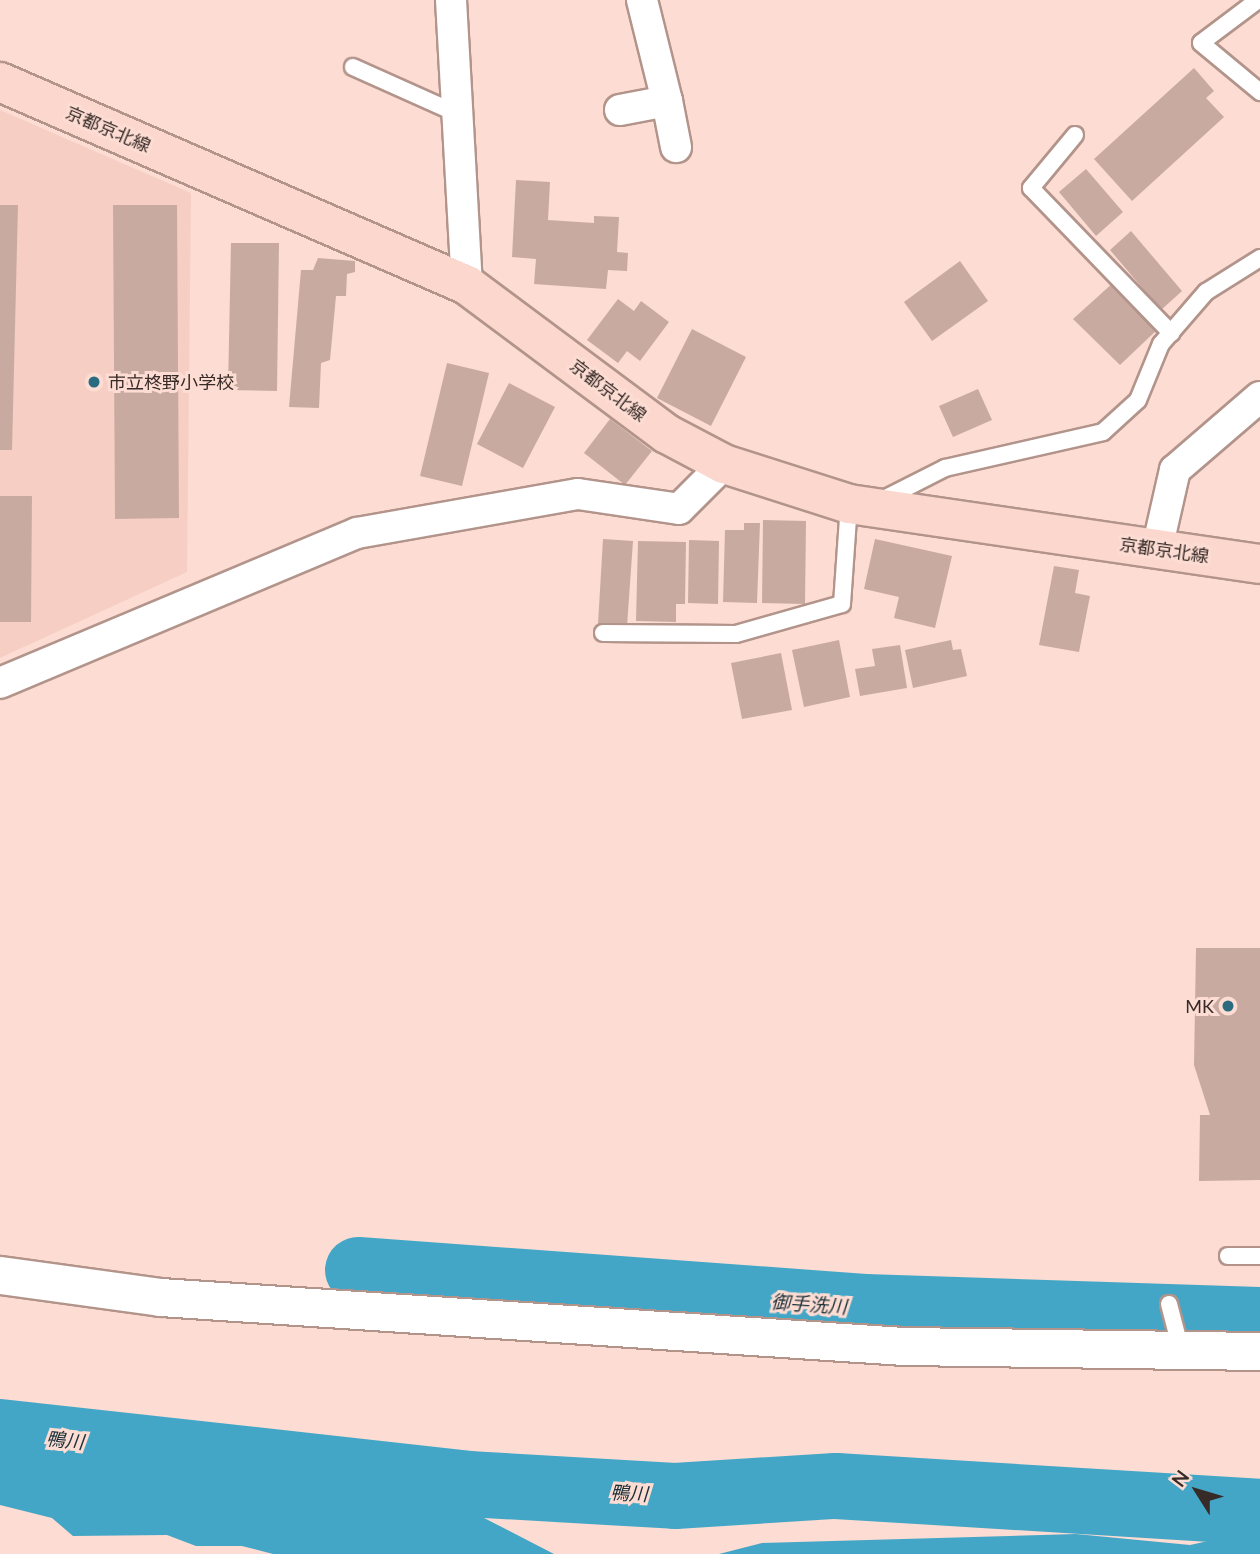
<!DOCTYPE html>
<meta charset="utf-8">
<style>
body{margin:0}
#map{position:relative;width:1260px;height:1554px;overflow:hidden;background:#fcdcd3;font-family:Lato,"Noto Sans JP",sans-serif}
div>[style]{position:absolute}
.built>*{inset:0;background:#f6cec3}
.water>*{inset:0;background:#43a6c6}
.river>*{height:66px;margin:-33px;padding:0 33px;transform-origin:33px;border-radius:33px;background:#43a6c6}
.building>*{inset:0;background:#c9aaa1}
.roads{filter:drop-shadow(2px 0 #b2948b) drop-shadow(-2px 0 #b2948b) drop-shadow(0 2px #b2948b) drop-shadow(0 -2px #b2948b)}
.service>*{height:16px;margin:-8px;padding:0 8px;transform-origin:8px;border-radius:8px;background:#fff}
.minor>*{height:30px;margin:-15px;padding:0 15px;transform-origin:15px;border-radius:15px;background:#fff}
.tertiary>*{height:37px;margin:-18.5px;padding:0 18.5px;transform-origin:18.5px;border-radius:18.5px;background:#fff}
.primary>*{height:38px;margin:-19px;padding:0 19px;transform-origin:19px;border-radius:19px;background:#fbd7cd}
.dots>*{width:19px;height:19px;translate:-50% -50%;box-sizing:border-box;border:4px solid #fcdcd3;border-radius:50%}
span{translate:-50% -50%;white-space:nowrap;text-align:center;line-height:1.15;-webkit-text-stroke:6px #fcdcd3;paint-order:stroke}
.street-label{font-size:18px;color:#372b27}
.poi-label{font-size:18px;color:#372b27}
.left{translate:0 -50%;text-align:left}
.right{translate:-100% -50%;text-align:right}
.water-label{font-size:19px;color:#1a3038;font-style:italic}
.north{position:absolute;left:1162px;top:1456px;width:70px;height:70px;-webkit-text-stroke:5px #fcdcd3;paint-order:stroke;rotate:307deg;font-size:19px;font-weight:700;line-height:28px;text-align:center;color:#372b27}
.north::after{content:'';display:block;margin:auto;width:24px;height:32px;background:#372b27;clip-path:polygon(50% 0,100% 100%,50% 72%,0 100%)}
</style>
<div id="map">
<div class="built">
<i style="clip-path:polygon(0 110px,191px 193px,187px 572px,0 658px)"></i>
</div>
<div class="water">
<i style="clip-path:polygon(0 1432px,166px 1479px,405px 1488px,455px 1503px,554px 1554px,273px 1554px,242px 1546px,196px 1546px,167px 1535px,73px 1536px,52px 1518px,0 1505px)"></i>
<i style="clip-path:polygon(1076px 1534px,1190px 1545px,1236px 1535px,1260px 1539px,1260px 1554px,719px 1554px,762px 1543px)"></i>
</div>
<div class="river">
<i style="left:358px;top:1270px;width:508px;rotate:4.17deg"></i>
<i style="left:865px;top:1307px;width:395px;rotate:1.9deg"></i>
<i style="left:0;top:1432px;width:471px;rotate:6.3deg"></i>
<i style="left:468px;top:1484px;width:207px;rotate:3.3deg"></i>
<i style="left:675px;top:1496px;width:161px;rotate:-3.6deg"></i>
<i style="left:836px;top:1486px;width:425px;rotate:3.5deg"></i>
</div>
<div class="building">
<i style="clip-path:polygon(1194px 68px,1214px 91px,1206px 98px,1224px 117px,1132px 201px,1094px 159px)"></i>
<i style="clip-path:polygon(1086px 169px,1123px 212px,1096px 236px,1059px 192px)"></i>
<i style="clip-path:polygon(516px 180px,550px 182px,548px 220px,594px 223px,594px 216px,619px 217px,617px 252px,628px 253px,627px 271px,608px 270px,606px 289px,534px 284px,536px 259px,512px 257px)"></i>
<i style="clip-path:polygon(0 205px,18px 205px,12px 450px,0 450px)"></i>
<i style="clip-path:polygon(113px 205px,177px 205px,179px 518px,115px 519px)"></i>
<i style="clip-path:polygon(1131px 231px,1182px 291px,1161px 310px,1110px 250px)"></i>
<i style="clip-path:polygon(231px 243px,279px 243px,277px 391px,228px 390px)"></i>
<i style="clip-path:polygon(318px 258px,355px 261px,355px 272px,347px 274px,346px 296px,336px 296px,330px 360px,321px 363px,319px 408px,289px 407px,301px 270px,313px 270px)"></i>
<i style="clip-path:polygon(960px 261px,988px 301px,932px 341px,904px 302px)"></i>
<i style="clip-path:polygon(1114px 282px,1159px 328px,1120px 365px,1073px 319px)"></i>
<i style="clip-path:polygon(618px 299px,634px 311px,641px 301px,669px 322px,640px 361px,627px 351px,618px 363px,587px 340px)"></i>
<i style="clip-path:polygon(692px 329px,746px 357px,711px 426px,657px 398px)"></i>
<i style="clip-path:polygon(447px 363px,489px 373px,462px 486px,420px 476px)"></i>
<i style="clip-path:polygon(509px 383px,555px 407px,523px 468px,477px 444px)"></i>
<i style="clip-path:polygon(978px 389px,992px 420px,953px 437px,939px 406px)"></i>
<i style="clip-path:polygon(610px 419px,652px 451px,625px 485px,584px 453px)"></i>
<i style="clip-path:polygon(0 496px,32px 496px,31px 622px,0 622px)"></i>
<i style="clip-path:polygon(763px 520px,806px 521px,805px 604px,762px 603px)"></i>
<i style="clip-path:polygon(744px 523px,760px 523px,757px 603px,723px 602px,725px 530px,744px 530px)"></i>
<i style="clip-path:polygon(603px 539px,633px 541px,627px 626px,598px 624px)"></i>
<i style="clip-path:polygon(875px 539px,952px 556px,935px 628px,894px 618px,899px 597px,864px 589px)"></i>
<i style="clip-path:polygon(689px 540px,719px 541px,718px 604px,688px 603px)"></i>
<i style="clip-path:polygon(638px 541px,686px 542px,685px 604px,676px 604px,676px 622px,636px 621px)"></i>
<i style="clip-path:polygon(1054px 566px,1079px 570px,1075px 593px,1090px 596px,1079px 652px,1039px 645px)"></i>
<i style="clip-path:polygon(839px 640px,850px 697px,804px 707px,792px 650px)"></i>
<i style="clip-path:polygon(951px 640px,953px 650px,961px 649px,967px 676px,913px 688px,905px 650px)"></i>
<i style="clip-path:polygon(900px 645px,907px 688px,860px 696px,855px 669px,875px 666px,872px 649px)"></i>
<i style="clip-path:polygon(781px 653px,792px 710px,742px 719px,731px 663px)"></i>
<i style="clip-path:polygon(1196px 948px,1260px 948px,1260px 1180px,1199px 1181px,1200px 1115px,1210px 1115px,1194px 1065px)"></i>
</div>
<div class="roads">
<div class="service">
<i style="left:1258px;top:0;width:71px;rotate:143deg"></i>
<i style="left:1201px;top:43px;width:77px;rotate:39.7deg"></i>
<i style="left:353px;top:67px;width:115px;rotate:24.1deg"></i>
<i style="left:1075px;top:135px;width:69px;rotate:129.7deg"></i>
<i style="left:1031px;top:188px;width:202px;rotate:46deg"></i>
<i style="left:882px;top:500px;width:71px;rotate:-26.9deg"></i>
<i style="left:945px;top:468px;width:162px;rotate:-12.8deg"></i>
<i style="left:1103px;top:432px;width:47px;rotate:-42.4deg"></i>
<i style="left:1138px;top:400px;width:61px;rotate:-67.7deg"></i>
<i style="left:1161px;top:344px;width:69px;rotate:-49.1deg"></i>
<i style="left:1206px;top:292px;width:64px;rotate:-32.2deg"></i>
<i style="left:603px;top:633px;width:133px;rotate:0.4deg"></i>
<i style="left:736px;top:634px;width:110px;rotate:-15.8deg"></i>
<i style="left:842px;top:604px;width:100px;rotate:-86deg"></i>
<i style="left:1228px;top:1256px;width:32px"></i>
<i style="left:1169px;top:1304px;width:48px;rotate:75.4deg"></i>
</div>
<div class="minor">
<i style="left:451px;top:0;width:285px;rotate:86.8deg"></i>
<i style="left:667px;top:101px;width:47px;rotate:78.9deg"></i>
<i style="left:620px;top:110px;width:48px;rotate:-10.8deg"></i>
<i style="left:667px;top:101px;width:104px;rotate:-103.9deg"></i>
<i style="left:1157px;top:549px;width:81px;rotate:-77.2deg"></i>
<i style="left:1175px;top:470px;width:112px;rotate:-40.7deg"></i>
<i style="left:0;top:683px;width:387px;rotate:-22.8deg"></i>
<i style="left:357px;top:533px;width:224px;rotate:-10deg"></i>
<i style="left:578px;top:494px;width:102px;rotate:8.4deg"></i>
<i style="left:679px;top:509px;width:64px;rotate:-45deg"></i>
</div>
<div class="tertiary">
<i style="left:0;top:1275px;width:162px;rotate:7.8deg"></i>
<i style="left:160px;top:1297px;width:745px;rotate:3.77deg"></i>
<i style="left:903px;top:1346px;width:357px;rotate:0.8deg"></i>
</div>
<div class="primary">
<i style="left:0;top:82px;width:509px;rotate:23.49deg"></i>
<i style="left:467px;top:285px;width:249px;rotate:36.7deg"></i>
<i style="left:667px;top:434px;width:64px;rotate:27.8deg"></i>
<i style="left:724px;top:464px;width:131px;rotate:17.7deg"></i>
<i style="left:849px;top:504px;width:415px;rotate:8.3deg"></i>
</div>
</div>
<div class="dots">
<i style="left:94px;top:382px;background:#2b6b80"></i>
<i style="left:1228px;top:1006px;background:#2b6b80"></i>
</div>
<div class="street-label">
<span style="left:108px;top:129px;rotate:23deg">京都京北線</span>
<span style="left:608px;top:390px;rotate:37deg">京都京北線</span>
<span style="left:1164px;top:550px;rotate:8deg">京都京北線</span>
</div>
<div class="poi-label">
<span class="left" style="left:108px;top:382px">市立柊野小学校</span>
<span class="right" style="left:1214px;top:1006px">MK</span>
</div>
<div class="water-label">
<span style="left:809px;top:1304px;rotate:4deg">御手洗川</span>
<span style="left:65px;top:1440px;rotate:6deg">鴨川</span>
<span style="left:629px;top:1493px;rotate:3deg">鴨川</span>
</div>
<div class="north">N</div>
</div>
